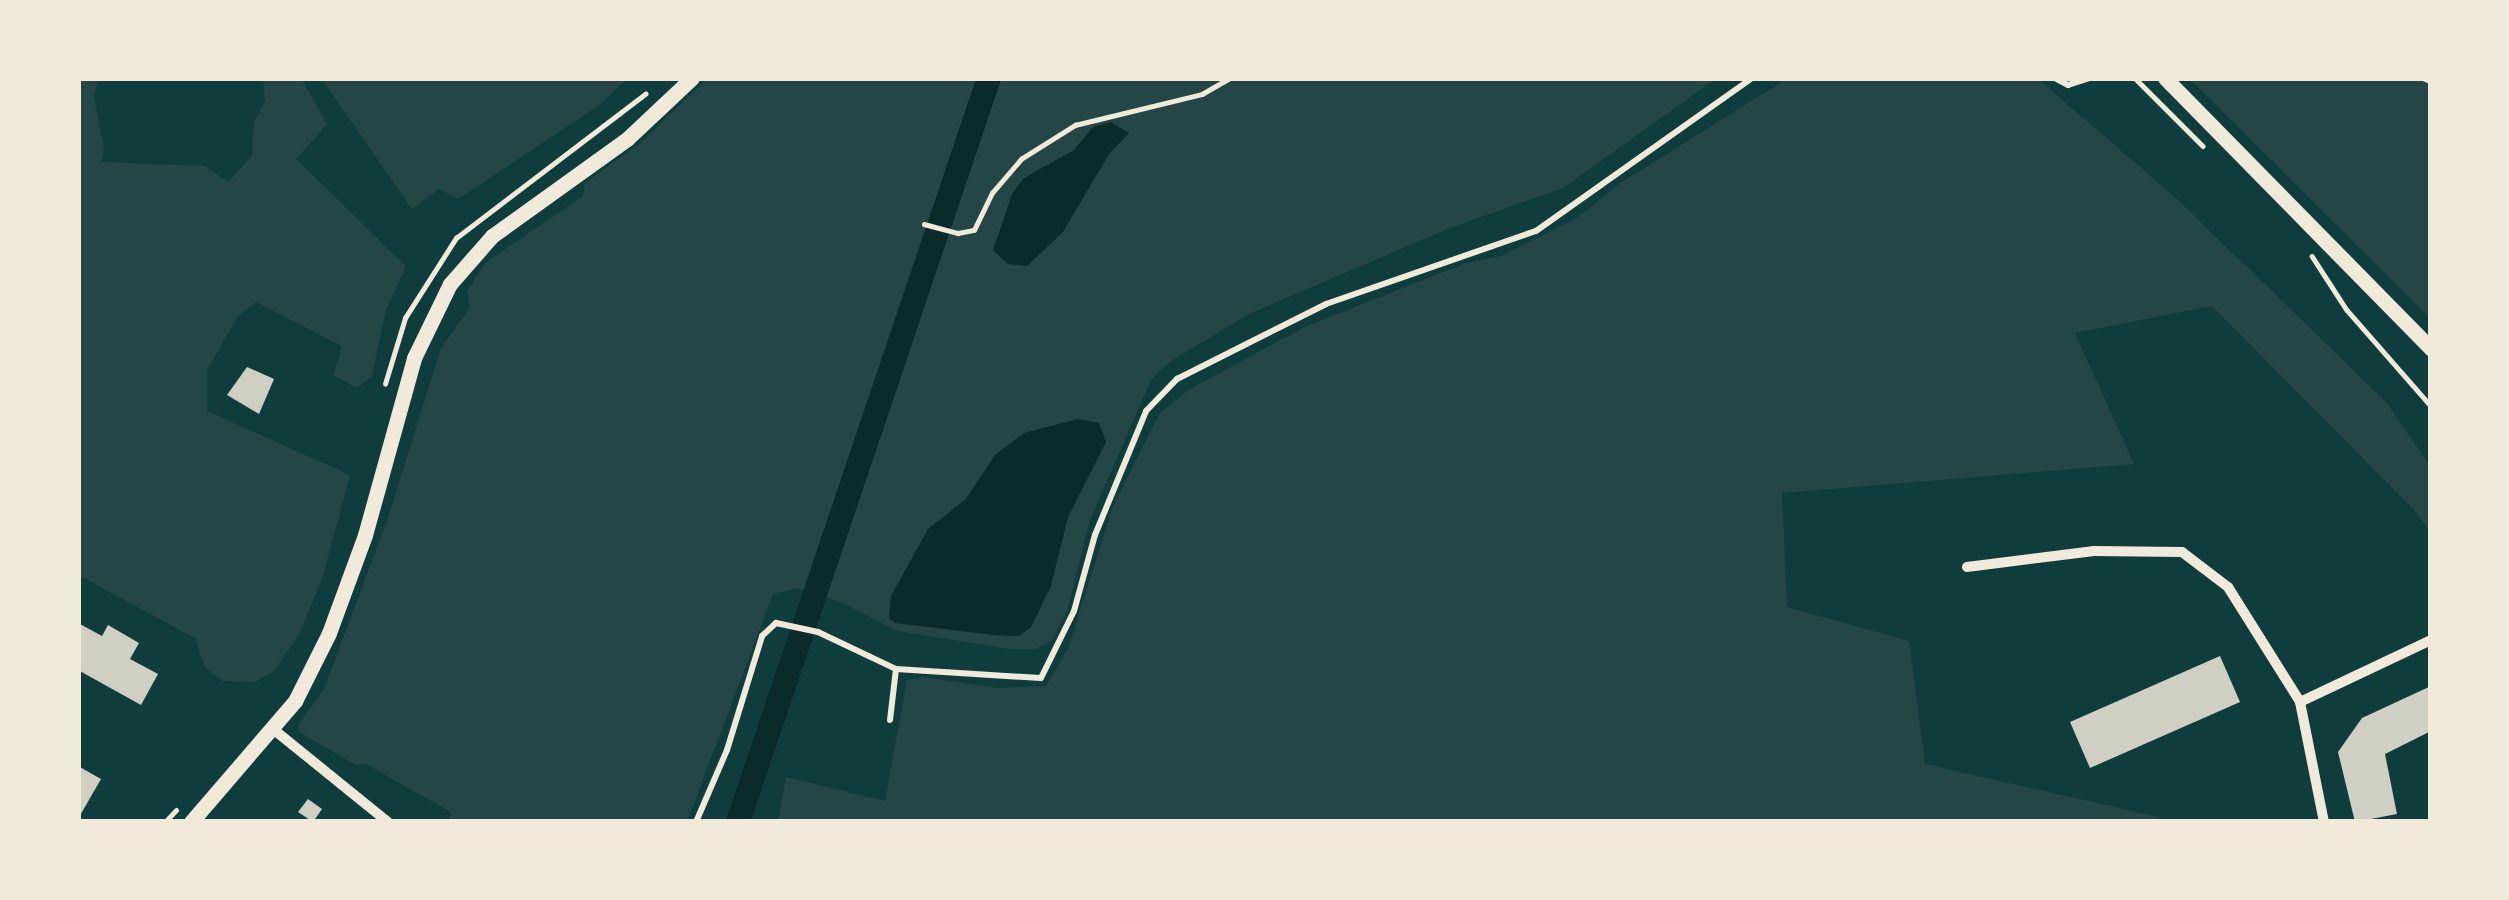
<!DOCTYPE html>
<style>
body{margin:0}
#map{position:relative;width:2509px;height:900px;overflow:hidden;background:#0f3d3e;font-family:Arial,sans-serif}
div>[style]{position:absolute}
.green>*{inset:0;background:#244646}
.water>*{inset:0;background:#0a2a2b}
.canal>*{height:24px;margin:-12px;padding:0 12px;transform-origin:12px;border-radius:12px;background:#0a2a2b}
.building>*{inset:0;background:#cfcfc3}
.path>*{height:4.5px;margin:-2.25px;padding:0 2.25px;transform-origin:2.25px;border-radius:2.25px;background:#f1e9da}
.service>*{height:6px;margin:-3px;padding:0 3px;transform-origin:3px;border-radius:3px;background:#f1e9da}
.minor>*{height:10px;margin:-5px;padding:0 5px;transform-origin:5px;border-radius:5px;background:#f1e9da}
.secondary>*{height:15px;margin:-7.5px;padding:0 7.5px;transform-origin:7.5px;border-radius:7.5px;background:#f1e9da}
span{translate:-50% -50%;white-space:nowrap;text-align:center;line-height:1.15;-webkit-text-stroke:12px #f1e9da;paint-order:stroke}
.frame{position:absolute;inset:0;border:81px solid #f1e9da;pointer-events:none}
</style>
<div id="map">
<div class="green">
<i style="clip-path:polygon(78px 78px,98px 78px,94px 97px,104px 149px,101px 162px,205px 166px,228px 182px,252px 156px,254px 122px,265px 101px,263px 78px,301px 78px,327px 124px,296px 159px,406px 266px,386px 310px,372px 376px,357px 388px,333px 375px,342px 346px,256px 302px,238px 316px,207px 370px,207px 411px,350px 475px,323px 576px,300px 633px,274px 671px,255px 682px,222px 681px,205px 667px,195px 638px,78px 575px)"></i>
<i style="clip-path:polygon(321px 78px,628px 78px,599px 105px,458px 199px,439px 189px,412px 209px)"></i>
<i style="clip-path:polygon(708px 78px,1717px 78px,1563px 188px,1450px 228px,1249px 314px,1171px 361px,1151px 380px,1090px 520px,1067px 611px,1052px 641px,1035px 649px,1009px 649px,897px 631px,841px 602px,797px 588px,773px 594px,687px 822px,449px 822px,451px 812px,366px 764px,356px 765px,299px 732px,298px 725px,324px 689px,388px 518px,441px 348px,470px 308px,467px 291px,485px 263px,583px 196px,585px 183px,639px 144px)"></i>
<i style="clip-path:polygon(1788px 78px,2037px 78px,2177px 199px,2386px 402px,2431px 467px,2431px 534px,2417px 513px,2212px 306px,2075px 333px,2134px 464px,1782px 493px,1787px 607px,1909px 641px,1925px 764px,2158px 817px,2159px 822px,778px 822px,786px 777px,885px 801px,907px 680px,923px 677px,997px 688px,1046px 686px,1068px 649px,1113px 506px,1160px 413px,1188px 390px,1305px 327px,1466px 263px,1501px 256px,1577px 218px,1619px 184px)"></i>
<i style="clip-path:polygon(2189px 78px,2431px 78px,2431px 319px,2430px 318px)"></i>
</div>
<div class="water">
<i style="clip-path:polygon(1111px 122px,1129px 133px,1109px 154px,1063px 232px,1027px 266px,1008px 264px,993px 250px,1012px 194px,1024px 178px,1074px 150px,1093px 127px)"></i>
<i style="clip-path:polygon(1078px 419px,1099px 423px,1106px 442px,1068px 517px,1051px 586px,1031px 627px,1019px 636px,994px 635px,895px 623px,889px 618px,891px 596px,928px 529px,965px 500px,995px 455px,1024px 433px)"></i>
</div>
<div class="canal">
<i style="left:738px;top:822px;width:785px;rotate:-71.36deg"></i>
</div>
<div class="building">
<i style="clip-path:polygon(247px 367px,274px 379px,259px 414px,227px 395px)"></i>
<i style="clip-path:polygon(78px 623px,102px 636px,108px 625px,139px 643px,130px 659px,158px 674px,141px 705px,78px 670px)"></i>
<i style="clip-path:polygon(2220px 656px,2240px 702px,2090px 768px,2070px 722px)"></i>
<i style="clip-path:polygon(2431px 686px,2431px 731px,2385px 754px,2397px 814px,2355px 822px,2338px 752px,2362px 718px)"></i>
<i style="clip-path:polygon(78px 766px,101px 779px,78px 819px)"></i>
<i style="clip-path:polygon(308px 799px,322px 809px,313px 822px,298px 812px)"></i>
</div>
<div class="path">
<i style="left:2135px;top:78px;width:96px;rotate:45deg"></i>
<i style="left:924px;top:224px;width:35px;rotate:15deg"></i>
<i style="left:958px;top:233px;width:16px;rotate:-11deg"></i>
<i style="left:974px;top:230px;width:41px;rotate:-64.1deg"></i>
<i style="left:992px;top:193px;width:45px;rotate:-49.5deg"></i>
<i style="left:1021px;top:159px;width:64px;rotate:-32.2deg"></i>
<i style="left:1075px;top:125px;width:131px;rotate:-13.7deg"></i>
<i style="left:1202px;top:94px;width:32px;rotate:-30deg"></i>
<i style="left:2312px;top:256px;width:64px;rotate:57.1deg"></i>
<i style="left:2347px;top:310px;width:128px;rotate:48.8deg"></i>
<i style="left:385px;top:384px;width:69px;rotate:-73.1deg"></i>
<i style="left:405px;top:318px;width:95px;rotate:-57.5deg"></i>
<i style="left:456px;top:238px;width:238px;rotate:-37.3deg"></i>
<i style="left:165px;top:822px;width:16px;rotate:-47deg"></i>
</div>
<div class="service">
<i style="left:2055px;top:78px;width:15px;rotate:28deg"></i>
<i style="left:2068px;top:85px;width:23px;rotate:-18deg"></i>
<i style="left:2423px;top:78px;width:9px;rotate:21deg"></i>
<i style="left:890px;top:720px;width:51px;rotate:-83.3deg"></i>
<i style="left:696px;top:822px;width:78px;rotate:-66.7deg"></i>
<i style="left:727px;top:750px;width:119px;rotate:-72.9deg"></i>
<i style="left:762px;top:636px;width:19px;rotate:-43deg"></i>
<i style="left:776px;top:623px;width:43px;rotate:12.1deg"></i>
<i style="left:818px;top:632px;width:86px;rotate:25.4deg"></i>
<i style="left:896px;top:669px;width:145px;rotate:3.6deg"></i>
<i style="left:1041px;top:678px;width:75px;rotate:-63.8deg"></i>
<i style="left:1074px;top:611px;width:79px;rotate:-74.6deg"></i>
<i style="left:1095px;top:535px;width:134px;rotate:-67.6deg"></i>
<i style="left:1146px;top:411px;width:45px;rotate:-45.9deg"></i>
<i style="left:1177px;top:379px;width:167px;rotate:-26.7deg"></i>
<i style="left:1326px;top:304px;width:222px;rotate:-19.2deg"></i>
<i style="left:1536px;top:231px;width:265px;rotate:-35.3deg"></i>
</div>
<div class="minor">
<i style="left:1967px;top:567px;width:128px;rotate:-7.2deg"></i>
<i style="left:2094px;top:551px;width:88px;rotate:0.7deg"></i>
<i style="left:2182px;top:552px;width:58px;rotate:37.3deg"></i>
<i style="left:2228px;top:587px;width:136px;rotate:57.9deg"></i>
<i style="left:2300px;top:702px;width:122px;rotate:78.7deg"></i>
<i style="left:2300px;top:702px;width:145px;rotate:-25.3deg"></i>
<i style="left:273px;top:729px;width:148px;rotate:39deg"></i>
</div>
<div class="secondary">
<i style="left:2165px;top:78px;width:380px;rotate:45.5deg"></i>
<i style="left:191px;top:822px;width:160px;rotate:-49.3deg"></i>
<i style="left:295px;top:701px;width:76px;rotate:-63.4deg"></i>
<i style="left:329px;top:633px;width:104px;rotate:-69.8deg"></i>
<i style="left:365px;top:535px;width:184px;rotate:-74.5deg"></i>
<i style="left:414px;top:358px;width:82px;rotate:-64.1deg"></i>
<i style="left:450px;top:284px;width:64px;rotate:-48.8deg"></i>
<i style="left:492px;top:236px;width:166px;rotate:-35.7deg"></i>
<i style="left:627px;top:139px;width:89px;rotate:-43.2deg"></i>
</div>
<div class="frame"></div>
</div>
